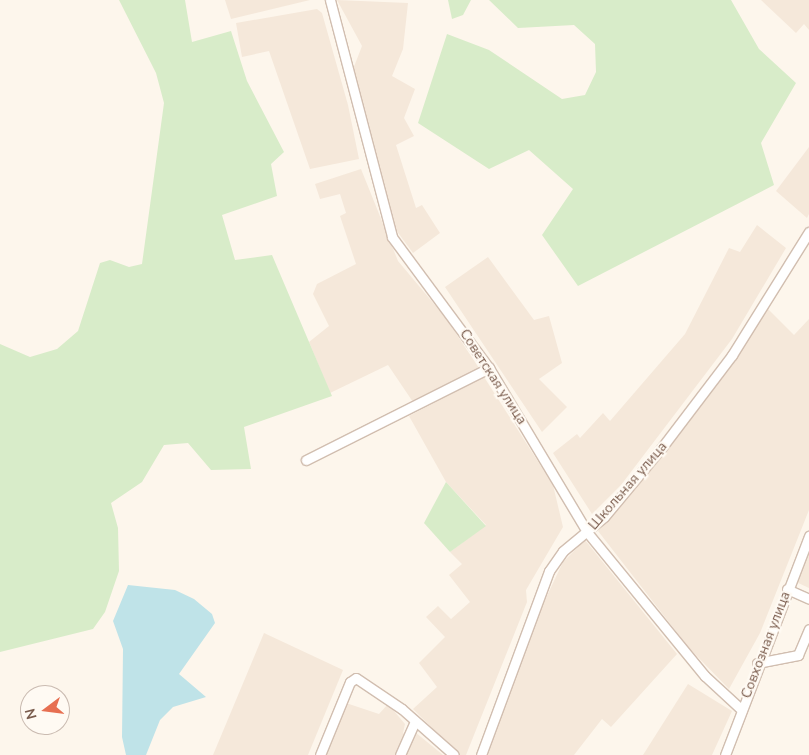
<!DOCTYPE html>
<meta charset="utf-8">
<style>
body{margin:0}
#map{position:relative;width:809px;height:755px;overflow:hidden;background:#fdf6ec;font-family:"Nunito Sans",sans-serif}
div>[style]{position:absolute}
.residential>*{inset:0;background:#f5e8da}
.green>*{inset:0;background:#d8ecc9}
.water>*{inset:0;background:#bfe3e8}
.roads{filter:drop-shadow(1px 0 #d1beb0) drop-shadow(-1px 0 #d1beb0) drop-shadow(0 1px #d1beb0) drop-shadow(0 -1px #d1beb0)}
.minor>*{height:9px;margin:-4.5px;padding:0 4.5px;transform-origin:4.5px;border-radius:4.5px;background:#fff}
span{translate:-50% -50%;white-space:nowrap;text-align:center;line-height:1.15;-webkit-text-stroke:4.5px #fffaf3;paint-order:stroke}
.street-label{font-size:14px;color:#7a5c4d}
.north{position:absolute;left:20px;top:685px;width:50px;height:50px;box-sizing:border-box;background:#fffaf3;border:1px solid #cabbb1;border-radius:50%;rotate:255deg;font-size:14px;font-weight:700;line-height:20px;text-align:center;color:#7a5c4d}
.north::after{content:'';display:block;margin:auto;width:18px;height:22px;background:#e76f51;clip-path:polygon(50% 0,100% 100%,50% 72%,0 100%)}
</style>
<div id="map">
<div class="residential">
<i style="clip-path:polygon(225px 0,310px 0,231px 19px)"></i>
<i style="clip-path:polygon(337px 0,408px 3px,403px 49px,392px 76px,415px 89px,404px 118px,414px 136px,396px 145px,416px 208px,422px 205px,440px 233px,413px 253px,390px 222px,350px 77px,362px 46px)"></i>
<i style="clip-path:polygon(761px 0,809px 0,809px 30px,804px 24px,796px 33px)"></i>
<i style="clip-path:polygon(317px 9px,322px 13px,348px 105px,359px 159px,310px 169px,269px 51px,242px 57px,236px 23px)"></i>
<i style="clip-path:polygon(809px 147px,809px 214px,807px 218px,776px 191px)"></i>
<i style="clip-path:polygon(361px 169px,398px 261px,445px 317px,479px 368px,415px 405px,388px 365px,330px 393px,309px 342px,329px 326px,313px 294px,317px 284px,356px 264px,340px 216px,346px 213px,340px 194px,320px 199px,315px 184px)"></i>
<i style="clip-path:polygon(757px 225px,786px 248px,732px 339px,621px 485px,592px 514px,553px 453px,577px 434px,580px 438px,603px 413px,610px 421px,685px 334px,729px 248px,740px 252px)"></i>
<i style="clip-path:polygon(488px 257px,534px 320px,549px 316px,562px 363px,539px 379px,567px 407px,542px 432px,445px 287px)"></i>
<i style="clip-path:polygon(768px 309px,794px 335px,809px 319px,809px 510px,760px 633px,729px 689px,689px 648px,598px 531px)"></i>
<i style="clip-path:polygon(484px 377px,553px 485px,563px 527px,526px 590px,527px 602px,466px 755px,459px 755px,413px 709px,437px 687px,419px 663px,445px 637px,426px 617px,438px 606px,451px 619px,470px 602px,449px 575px,462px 564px,450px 552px,486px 525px,446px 482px,409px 416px)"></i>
<i style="clip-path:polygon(585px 540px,677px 654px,611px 727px,602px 719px,574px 755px,485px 755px,517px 659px,563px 562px)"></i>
<i style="clip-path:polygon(809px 546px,809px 588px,794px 581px)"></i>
<i style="clip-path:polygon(264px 633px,343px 670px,308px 755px,213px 755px)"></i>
<i style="clip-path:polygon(688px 684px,732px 711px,712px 755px,643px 755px)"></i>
<i style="clip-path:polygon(343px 702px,379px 714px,388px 704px,405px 724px,403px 733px,406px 735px,397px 755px,323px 755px)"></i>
<i style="clip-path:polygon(415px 732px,443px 755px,405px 755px)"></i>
</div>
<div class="green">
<i style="clip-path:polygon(119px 0,185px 0,192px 42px,231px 31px,247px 81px,284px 152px,271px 164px,277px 196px,222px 215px,235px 260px,272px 255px,332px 396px,244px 427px,251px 469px,211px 470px,188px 443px,164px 445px,142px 482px,111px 503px,118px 528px,119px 571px,105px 612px,93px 629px,0 652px,0 344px,30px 357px,57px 349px,78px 331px,100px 263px,110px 260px,129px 267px,142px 264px,164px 103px,156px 73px)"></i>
<i style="clip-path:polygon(448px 0,471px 0,463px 15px,452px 19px)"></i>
<i style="clip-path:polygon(489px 0,731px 0,759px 49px,796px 83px,761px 143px,774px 185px,578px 286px,542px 235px,573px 189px,529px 150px,489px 169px,418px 123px,447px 34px,489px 50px,562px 99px,585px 95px,596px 72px,595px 44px,574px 25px,518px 28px)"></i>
<i style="clip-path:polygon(446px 482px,486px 526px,450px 552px,424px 523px)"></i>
</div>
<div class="water">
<i style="clip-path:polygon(128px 585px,175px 590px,194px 599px,212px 614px,215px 623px,179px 674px,206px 697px,173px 707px,160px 720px,146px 755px,126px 755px,122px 737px,123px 649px,113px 621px)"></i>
</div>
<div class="roads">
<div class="minor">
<i style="left:330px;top:0;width:245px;rotate:75.3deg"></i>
<i style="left:392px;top:237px;width:163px;rotate:53.5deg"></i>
<i style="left:489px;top:368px;width:191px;rotate:59.1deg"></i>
<i style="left:587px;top:532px;width:186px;rotate:50.7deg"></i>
<i style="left:705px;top:676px;width:50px;rotate:42.6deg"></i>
<i style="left:306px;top:460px;width:205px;rotate:-26.7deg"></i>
<i style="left:787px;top:589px;width:24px;rotate:24deg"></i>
<i style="left:757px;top:663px;width:42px;rotate:-11deg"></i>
<i style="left:798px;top:655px;width:28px;rotate:-67deg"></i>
<i style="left:320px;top:755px;width:79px;rotate:-67.7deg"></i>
<i style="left:350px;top:682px;width:7px;rotate:-34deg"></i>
<i style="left:356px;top:678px;width:55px;rotate:34deg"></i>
<i style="left:402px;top:709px;width:69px;rotate:41.5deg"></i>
<i style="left:400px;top:755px;width:37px;rotate:-66deg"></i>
<i style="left:481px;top:755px;width:196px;rotate:-69.7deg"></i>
<i style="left:549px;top:571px;width:24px;rotate:-55deg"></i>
<i style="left:563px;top:551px;width:53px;rotate:-39.7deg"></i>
<i style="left:604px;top:517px;width:92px;rotate:-50.3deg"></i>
<i style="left:663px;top:446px;width:114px;rotate:-52.8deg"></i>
<i style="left:732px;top:355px;width:145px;rotate:-58deg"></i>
<i style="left:725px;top:755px;width:235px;rotate:-69deg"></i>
</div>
</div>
<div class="street-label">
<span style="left:493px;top:377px;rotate:57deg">Советская улица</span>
<span style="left:628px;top:486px;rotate:-49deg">Школьная улица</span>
<span style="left:766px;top:645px;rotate:-69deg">Совхозная улица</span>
</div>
<div class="north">N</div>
</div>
